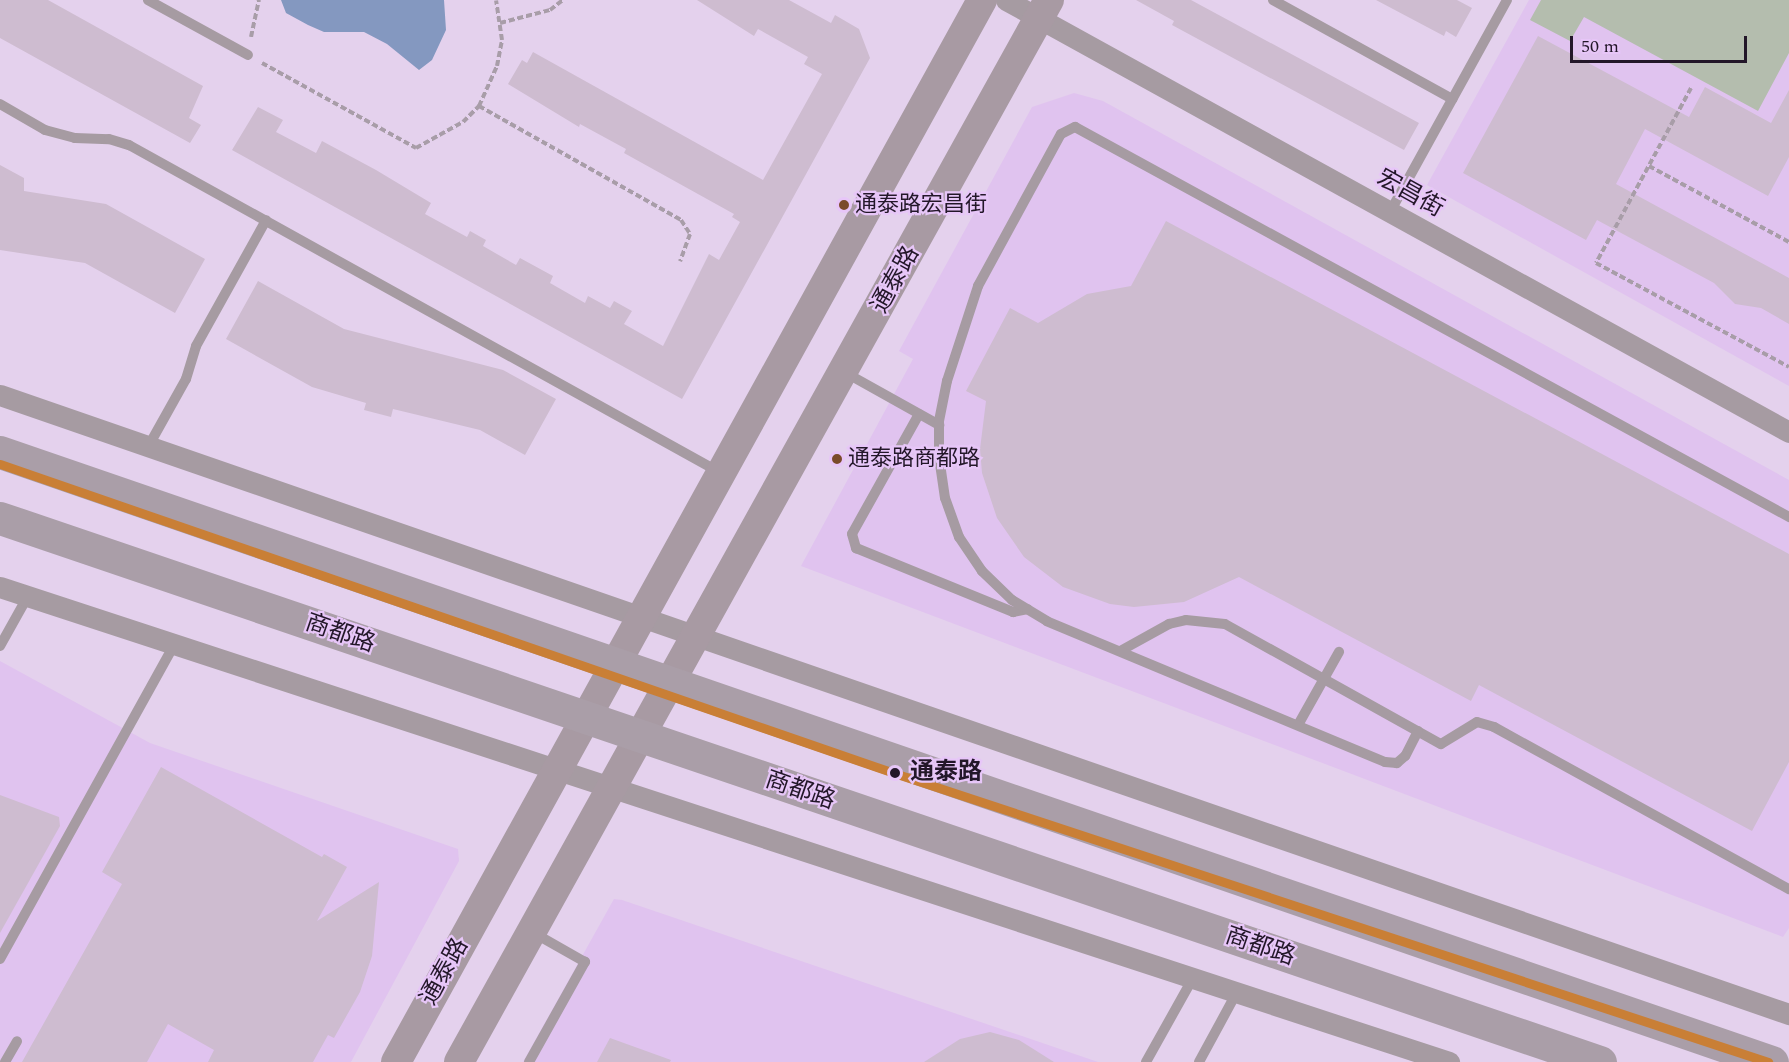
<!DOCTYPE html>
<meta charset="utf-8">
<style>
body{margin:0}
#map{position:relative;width:1789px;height:1062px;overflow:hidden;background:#e4d1ed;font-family:Spectral,"Noto Sans SC",serif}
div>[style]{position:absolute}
.built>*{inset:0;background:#e0c3ef}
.green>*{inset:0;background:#b4bdae}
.water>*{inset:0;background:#8498c0}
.building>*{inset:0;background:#cebcd0}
.path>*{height:4px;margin-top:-2px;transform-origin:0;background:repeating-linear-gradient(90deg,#a89da8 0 6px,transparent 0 9px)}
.lane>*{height:10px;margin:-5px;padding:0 5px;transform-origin:5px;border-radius:5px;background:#a69ba2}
.street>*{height:21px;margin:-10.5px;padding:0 10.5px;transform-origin:10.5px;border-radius:10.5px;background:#a69ba2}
.secondary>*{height:30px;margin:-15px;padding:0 15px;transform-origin:15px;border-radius:15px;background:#a89aa3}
.primary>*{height:33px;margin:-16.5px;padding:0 16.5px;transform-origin:16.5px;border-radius:16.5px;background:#aa9ea8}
.metro-1>*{height:9px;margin:-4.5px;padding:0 4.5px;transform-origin:4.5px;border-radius:4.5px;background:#c97f36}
.dots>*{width:16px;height:16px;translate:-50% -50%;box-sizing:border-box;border:3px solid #e7c6f8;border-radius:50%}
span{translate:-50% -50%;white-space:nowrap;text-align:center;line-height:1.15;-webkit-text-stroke:4.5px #e7c6f8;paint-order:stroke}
.bus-label{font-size:22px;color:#231729}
.left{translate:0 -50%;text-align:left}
.street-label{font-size:24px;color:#231729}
.stop-label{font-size:24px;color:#231729;font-weight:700}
.scale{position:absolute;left:1570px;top:36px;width:177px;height:27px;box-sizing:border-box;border:3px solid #231729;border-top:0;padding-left:8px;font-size:18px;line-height:21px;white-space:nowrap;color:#231729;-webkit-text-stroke:4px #e7c6f8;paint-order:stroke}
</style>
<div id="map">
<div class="built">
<i style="clip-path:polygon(1529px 0,1789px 0,1789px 386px,1427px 185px)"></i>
<i style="clip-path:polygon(1074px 93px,1103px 101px,1789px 480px,1789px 928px,1783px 937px,801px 566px,913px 359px,899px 351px,1032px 107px)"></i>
<i style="clip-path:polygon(0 661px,150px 743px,458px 849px,459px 861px,351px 1062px,0 1062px)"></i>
<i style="clip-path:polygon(614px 899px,622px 900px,1098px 1062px,523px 1062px)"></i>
</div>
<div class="green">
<i style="clip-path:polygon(1541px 0,1789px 0,1789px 53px,1758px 111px,1584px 17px,1570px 41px,1530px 20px)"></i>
</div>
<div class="water">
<i style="clip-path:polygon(281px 0,444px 0,446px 30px,432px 60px,419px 70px,387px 44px,364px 32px,324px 32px,308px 25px,286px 13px)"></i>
</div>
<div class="building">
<i style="clip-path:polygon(0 0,48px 0,203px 86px,189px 118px,201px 125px,190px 143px,0 38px)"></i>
<i style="clip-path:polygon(697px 0,789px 0,831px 23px,835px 15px,859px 29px,870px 58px,682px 399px,232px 150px,258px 107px,283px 120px,276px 132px,316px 153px,322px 141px,376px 170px,431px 203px,425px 214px,467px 237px,470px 231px,486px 240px,483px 246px,516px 265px,520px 258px,553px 276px,550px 283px,585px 303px,588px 296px,610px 308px,614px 301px,632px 311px,624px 324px,663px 346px,709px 254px,719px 260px,740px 222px,732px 217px,734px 214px,624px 153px,626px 149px,580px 124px,579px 127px,508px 84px,522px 60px,527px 63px,533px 52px,763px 180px,822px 74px,804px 64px,808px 57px,758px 29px,754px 36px)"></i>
<i style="clip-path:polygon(1136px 0,1191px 0,1419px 123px,1404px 150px,1172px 25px,1174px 21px)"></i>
<i style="clip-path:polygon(1376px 0,1457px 0,1472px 8px,1456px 37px,1446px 31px,1444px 36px)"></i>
<i style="clip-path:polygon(1538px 36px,1689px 117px,1705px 87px,1771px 123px,1789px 90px,1789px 157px,1768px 196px,1645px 129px,1616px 184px,1789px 278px,1789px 324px,1761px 308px,1735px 304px,1714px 283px,1597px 220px,1586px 240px,1463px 173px)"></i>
<i style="clip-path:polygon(0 165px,24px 178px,24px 191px,106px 204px,205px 259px,175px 313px,85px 263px,0 250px)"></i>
<i style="clip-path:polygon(1166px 221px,1789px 554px,1789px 762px,1752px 831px,1479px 685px,1471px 701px,1239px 577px,1184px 602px,1134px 607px,1110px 604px,1063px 587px,1024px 557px,997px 518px,982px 473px,980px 449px,986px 401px,966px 391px,1010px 308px,1038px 323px,1087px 294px,1131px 286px)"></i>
<i style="clip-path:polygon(258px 281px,344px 329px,503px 370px,556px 399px,525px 455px,480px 430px,393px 409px,391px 417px,364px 410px,366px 403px,312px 387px,226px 339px)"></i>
<i style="clip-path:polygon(161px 767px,322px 857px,324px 854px,347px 867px,317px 921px,379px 882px,372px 956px,360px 992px,334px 1038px,328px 1035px,313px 1062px,208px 1062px,214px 1050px,168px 1024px,147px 1062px,22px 1062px,122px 884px,102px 872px)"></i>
<i style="clip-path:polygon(0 795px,59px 817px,60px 826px,0 933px)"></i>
<i style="clip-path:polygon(990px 1032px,1019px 1040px,1054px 1062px,924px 1062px,960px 1039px)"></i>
<i style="clip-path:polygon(610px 1038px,671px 1060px,670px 1062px,597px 1062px)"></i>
</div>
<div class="path">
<i style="left:500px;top:23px;width:52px;rotate:-14.6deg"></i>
<i style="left:550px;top:10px;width:16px;rotate:-38deg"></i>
<i style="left:251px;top:37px;width:38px;rotate:-78deg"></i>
<i style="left:262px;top:63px;width:176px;rotate:28.9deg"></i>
<i style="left:416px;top:148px;width:54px;rotate:-29deg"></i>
<i style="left:463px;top:122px;width:23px;rotate:-45deg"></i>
<i style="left:479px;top:106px;width:44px;rotate:-65.8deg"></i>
<i style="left:497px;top:66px;width:26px;rotate:-79deg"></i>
<i style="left:502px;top:40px;width:40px;rotate:-98.5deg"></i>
<i style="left:1691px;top:88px;width:199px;rotate:118.5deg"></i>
<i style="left:1596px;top:263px;width:219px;rotate:28.3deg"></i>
<i style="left:479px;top:106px;width:232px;rotate:29.4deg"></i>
<i style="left:681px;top:220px;width:17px;rotate:57deg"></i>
<i style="left:690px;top:234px;width:29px;rotate:110deg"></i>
<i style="left:1649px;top:166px;width:159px;rotate:28.5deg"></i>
</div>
<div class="lane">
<i style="left:148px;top:0;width:114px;rotate:28.8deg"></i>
<i style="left:1273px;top:0;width:205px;rotate:28.9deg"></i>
<i style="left:0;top:104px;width:52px;rotate:30deg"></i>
<i style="left:45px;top:130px;width:31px;rotate:15deg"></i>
<i style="left:75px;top:138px;width:34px;rotate:2deg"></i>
<i style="left:109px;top:139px;width:21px;rotate:17deg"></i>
<i style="left:129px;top:145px;width:675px;rotate:29deg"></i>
<i style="left:1390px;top:212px;width:242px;rotate:-61.1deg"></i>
<i style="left:846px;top:373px;width:107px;rotate:29.2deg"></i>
<i style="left:919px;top:414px;width:137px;rotate:119.2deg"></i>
<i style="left:852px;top:534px;width:15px;rotate:74deg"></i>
<i style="left:856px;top:548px;width:170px;rotate:22.2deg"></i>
<i style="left:1013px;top:612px;width:15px;rotate:-11deg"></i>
<i style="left:148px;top:447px;width:78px;rotate:-60.8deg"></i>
<i style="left:186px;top:379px;width:34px;rotate:-73deg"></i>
<i style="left:196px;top:346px;width:144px;rotate:-60.9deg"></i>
<i style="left:0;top:646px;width:57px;rotate:-60.8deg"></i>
<i style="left:1122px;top:650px;width:54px;rotate:-29deg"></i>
<i style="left:1169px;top:624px;width:17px;rotate:-13deg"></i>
<i style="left:1186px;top:620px;width:39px;rotate:6deg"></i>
<i style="left:1225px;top:624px;width:247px;rotate:29.1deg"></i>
<i style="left:1441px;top:744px;width:42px;rotate:-31.4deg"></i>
<i style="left:1477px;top:722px;width:18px;rotate:16deg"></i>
<i style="left:1494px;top:727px;width:337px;rotate:28.8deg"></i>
<i style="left:1298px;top:725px;width:84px;rotate:-60.7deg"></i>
<i style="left:1418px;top:731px;width:28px;rotate:117deg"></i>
<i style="left:1405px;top:756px;width:11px;rotate:139deg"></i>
<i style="left:1397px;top:763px;width:12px;rotate:-175deg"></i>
<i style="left:1385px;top:762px;width:366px;rotate:-157.4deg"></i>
<i style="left:1047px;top:621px;width:41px;rotate:-149deg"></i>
<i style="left:1012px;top:600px;width:42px;rotate:-136deg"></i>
<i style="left:982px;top:571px;width:41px;rotate:-124.1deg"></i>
<i style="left:959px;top:537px;width:41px;rotate:-109.7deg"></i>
<i style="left:945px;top:498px;width:41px;rotate:-98.3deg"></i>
<i style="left:939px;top:457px;width:36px;rotate:-90deg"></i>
<i style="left:939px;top:421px;width:41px;rotate:-78.7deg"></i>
<i style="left:947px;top:381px;width:100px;rotate:-71.9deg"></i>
<i style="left:978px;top:286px;width:173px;rotate:-61.4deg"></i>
<i style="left:1061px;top:134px;width:16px;rotate:-27deg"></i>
<i style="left:1075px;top:127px;width:814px;rotate:28.64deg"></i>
<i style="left:0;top:959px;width:361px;rotate:-61deg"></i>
<i style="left:5px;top:1062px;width:24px;rotate:-60deg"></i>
<i style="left:529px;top:1062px;width:115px;rotate:-60.8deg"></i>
<i style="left:585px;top:962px;width:61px;rotate:-150.5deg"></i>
<i style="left:1146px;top:1062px;width:96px;rotate:-60.8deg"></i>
<i style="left:1199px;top:1062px;width:80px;rotate:-61.5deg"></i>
</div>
<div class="street">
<i style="left:1006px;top:0;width:894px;rotate:28.89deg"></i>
<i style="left:0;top:395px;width:1893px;rotate:19.09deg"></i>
<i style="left:0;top:587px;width:1525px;rotate:18.15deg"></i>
</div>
<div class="secondary">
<i style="left:396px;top:1062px;width:1213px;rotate:-61.11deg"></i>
<i style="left:459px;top:1062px;width:1215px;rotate:-60.95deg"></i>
</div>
<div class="primary">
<i style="left:0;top:452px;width:1874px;rotate:19deg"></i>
<i style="left:0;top:518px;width:1690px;rotate:18.78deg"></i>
</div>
<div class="metro-1">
<i style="left:0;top:464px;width:943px;rotate:19.07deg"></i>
<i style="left:891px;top:772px;width:924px;rotate:18.3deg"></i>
</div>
<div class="dots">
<i style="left:844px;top:205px;background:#7a4b2a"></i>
<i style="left:837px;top:459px;background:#7a4b2a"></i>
<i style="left:895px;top:773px;background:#231729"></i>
</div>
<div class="bus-label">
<span class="left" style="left:855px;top:205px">通泰路宏昌街</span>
<span class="left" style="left:848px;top:459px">通泰路商都路</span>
</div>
<div class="street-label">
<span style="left:1410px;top:194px;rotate:29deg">宏昌街</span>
<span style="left:896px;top:280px;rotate:-61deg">通泰路</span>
<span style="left:340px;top:634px;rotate:19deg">商都路</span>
<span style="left:800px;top:791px;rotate:19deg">商都路</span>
<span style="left:1260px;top:947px;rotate:19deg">商都路</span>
<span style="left:445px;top:972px;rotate:-61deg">通泰路</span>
</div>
<div class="stop-label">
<span class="left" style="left:910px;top:773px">通泰路</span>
</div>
<div class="scale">50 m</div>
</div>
